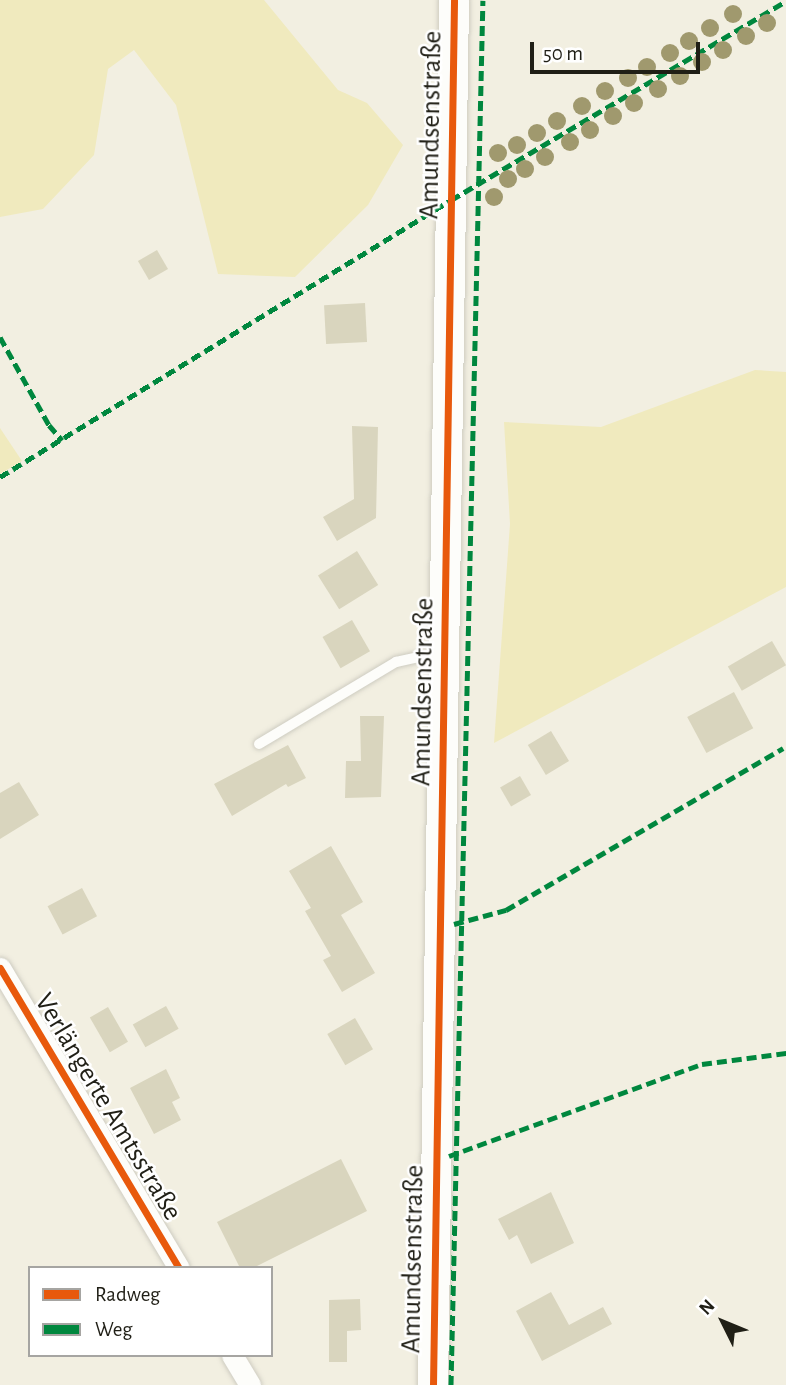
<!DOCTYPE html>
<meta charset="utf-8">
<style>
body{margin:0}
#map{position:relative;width:786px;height:1385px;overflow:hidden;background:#f2efe1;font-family:"Alegreya Sans",sans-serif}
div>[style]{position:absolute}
.green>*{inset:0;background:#f0eabe}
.building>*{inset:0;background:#d9d5be;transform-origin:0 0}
.roads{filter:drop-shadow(0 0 2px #ceccc1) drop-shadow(0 0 2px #ceccc1)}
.lane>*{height:10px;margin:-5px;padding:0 5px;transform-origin:5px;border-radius:5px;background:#fdfdfa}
.street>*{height:21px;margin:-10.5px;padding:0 10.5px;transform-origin:10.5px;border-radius:10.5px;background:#fdfdfa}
.secondary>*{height:30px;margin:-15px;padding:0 15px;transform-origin:15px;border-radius:15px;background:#fdfdfa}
.quiet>*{height:5px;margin-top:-2.5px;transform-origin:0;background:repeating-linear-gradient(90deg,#00873e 0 10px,transparent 0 15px)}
.cycleway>*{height:7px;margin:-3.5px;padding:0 3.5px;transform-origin:3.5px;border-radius:3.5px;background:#e8590c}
.trees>*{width:18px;height:18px;margin:-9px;border-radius:50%;background:#a0996e}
span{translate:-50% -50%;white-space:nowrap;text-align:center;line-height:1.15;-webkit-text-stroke:5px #fff;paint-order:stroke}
.street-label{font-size:28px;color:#201f16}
.legend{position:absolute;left:28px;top:1266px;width:245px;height:91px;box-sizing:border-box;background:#fff;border:2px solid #a6a5a2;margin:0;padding:9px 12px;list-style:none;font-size:21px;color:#201f16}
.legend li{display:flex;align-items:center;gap:14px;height:35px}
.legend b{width:35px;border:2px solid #a6a5a2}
.north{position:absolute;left:688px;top:1287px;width:70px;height:70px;-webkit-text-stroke:5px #fff;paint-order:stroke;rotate:313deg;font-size:19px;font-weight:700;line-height:28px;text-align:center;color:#201f16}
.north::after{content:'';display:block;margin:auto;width:24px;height:32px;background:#201f16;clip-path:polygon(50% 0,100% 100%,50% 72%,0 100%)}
.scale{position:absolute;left:530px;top:42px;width:170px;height:32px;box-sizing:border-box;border:4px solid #201f16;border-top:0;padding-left:9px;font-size:21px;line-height:24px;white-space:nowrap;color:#201f16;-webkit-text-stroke:5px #fff;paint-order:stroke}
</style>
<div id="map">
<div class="green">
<i style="clip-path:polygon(0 0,264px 0,338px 90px,367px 103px,403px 145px,368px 205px,295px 277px,218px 274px,176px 105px,134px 50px,108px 69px,94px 155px,43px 209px,0 217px)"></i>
<i style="clip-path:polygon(755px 370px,786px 372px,786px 587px,494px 743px,510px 524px,504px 422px,601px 427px)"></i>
<i style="clip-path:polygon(0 428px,22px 461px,0 474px)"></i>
</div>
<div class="building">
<i style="left:157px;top:250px;width:22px;height:22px;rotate:60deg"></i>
<i style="left:365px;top:303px;width:39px;height:41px;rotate:87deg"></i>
<i style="clip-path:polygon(352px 426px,378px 427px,376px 518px,337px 541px,323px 517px,354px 499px)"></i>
<i style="left:357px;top:551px;width:40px;height:46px;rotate:58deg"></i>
<i style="left:352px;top:620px;width:36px;height:34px;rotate:60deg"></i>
<i style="left:772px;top:641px;width:28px;height:51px;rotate:60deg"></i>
<i style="left:734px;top:692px;width:41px;height:53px;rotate:62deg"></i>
<i style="clip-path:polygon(360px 716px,384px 716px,381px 797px,345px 798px,346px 761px,361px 761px)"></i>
<i style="left:551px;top:731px;width:35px;height:27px;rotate:59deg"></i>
<i style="clip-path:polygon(288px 745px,306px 778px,288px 787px,286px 784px,232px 816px,214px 784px)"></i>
<i style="left:520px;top:776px;width:22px;height:23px;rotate:60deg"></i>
<i style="clip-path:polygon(19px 782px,39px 815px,0 839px,0 793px)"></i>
<i style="clip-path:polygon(331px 846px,363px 902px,341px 915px,375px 973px,342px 992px,323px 960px,331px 956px,305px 911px,311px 908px,289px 871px)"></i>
<i style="left:82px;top:888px;width:32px;height:39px;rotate:62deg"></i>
<i style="left:166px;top:1006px;width:26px;height:38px;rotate:61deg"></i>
<i style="left:108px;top:1007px;width:40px;height:21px;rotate:60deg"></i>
<i style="left:355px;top:1018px;width:36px;height:32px;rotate:60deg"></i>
<i style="clip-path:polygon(166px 1069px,180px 1098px,172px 1102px,181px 1120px,154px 1134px,130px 1088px)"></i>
<i style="clip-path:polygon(341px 1159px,367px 1211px,253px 1268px,240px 1268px,217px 1222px)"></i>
<i style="clip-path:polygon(551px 1192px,574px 1243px,531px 1264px,517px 1235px,509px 1240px,498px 1219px)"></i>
<i style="clip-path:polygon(551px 1292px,569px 1325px,603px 1307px,612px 1324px,542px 1361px,516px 1311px)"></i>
<i style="clip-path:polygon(360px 1299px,361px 1330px,347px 1331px,347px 1362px,329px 1362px,329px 1300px)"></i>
</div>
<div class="roads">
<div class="lane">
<i style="left:259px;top:744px;width:160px;rotate:-30.9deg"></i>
<i style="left:396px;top:662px;width:47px;rotate:-12.3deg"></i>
</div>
<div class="street">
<i style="left:0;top:968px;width:349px;rotate:59.2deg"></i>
<i style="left:232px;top:1355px;width:35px;rotate:59deg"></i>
</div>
<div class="secondary">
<i style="left:433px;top:1385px;width:1385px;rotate:-89.13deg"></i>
</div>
</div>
<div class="quiet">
<i style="left:0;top:337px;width:101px;rotate:60.9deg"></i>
<i style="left:49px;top:425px;width:20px;rotate:49deg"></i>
<i style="left:0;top:477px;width:529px;rotate:-31.56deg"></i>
<i style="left:451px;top:200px;width:390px;rotate:-30.7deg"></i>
<i style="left:454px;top:924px;width:54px;rotate:-15.1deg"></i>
<i style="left:506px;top:910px;width:321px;rotate:-30.3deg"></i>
<i style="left:449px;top:1156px;width:269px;rotate:-20deg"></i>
<i style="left:702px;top:1064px;width:85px;rotate:-7.5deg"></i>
<i style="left:451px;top:1385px;width:1385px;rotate:-88.68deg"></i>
</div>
<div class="cycleway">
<i style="left:0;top:968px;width:349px;rotate:59.2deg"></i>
<i style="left:433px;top:1385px;width:1385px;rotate:-89.13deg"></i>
</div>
<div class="trees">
<i style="left:733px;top:14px"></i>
<i style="left:767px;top:23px"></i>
<i style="left:710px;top:28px"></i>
<i style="left:746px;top:36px"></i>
<i style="left:689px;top:41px"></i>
<i style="left:723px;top:50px"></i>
<i style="left:670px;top:53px"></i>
<i style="left:702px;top:62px"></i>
<i style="left:647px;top:67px"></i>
<i style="left:680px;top:76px"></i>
<i style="left:628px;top:78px"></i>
<i style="left:658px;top:89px"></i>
<i style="left:605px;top:91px"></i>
<i style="left:634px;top:103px"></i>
<i style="left:582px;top:106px"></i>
<i style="left:613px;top:116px"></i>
<i style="left:557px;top:121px"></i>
<i style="left:590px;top:130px"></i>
<i style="left:537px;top:133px"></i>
<i style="left:570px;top:142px"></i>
<i style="left:517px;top:145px"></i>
<i style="left:498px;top:153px"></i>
<i style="left:545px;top:157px"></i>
<i style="left:525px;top:169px"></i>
<i style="left:508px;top:179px"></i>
<i style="left:494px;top:197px"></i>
</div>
<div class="street-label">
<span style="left:431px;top:125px;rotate:-89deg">Amundsenstraße</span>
<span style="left:423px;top:692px;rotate:-89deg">Amundsenstraße</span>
<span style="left:108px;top:1107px;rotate:59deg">Verlängerte Amtsstraße</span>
<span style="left:413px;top:1259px;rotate:-89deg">Amundsenstraße</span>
</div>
<ul class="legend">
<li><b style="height:9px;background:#e8590c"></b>Radweg</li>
<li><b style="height:9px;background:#00873e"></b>Weg</li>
</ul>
<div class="north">N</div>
<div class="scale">50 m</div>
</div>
